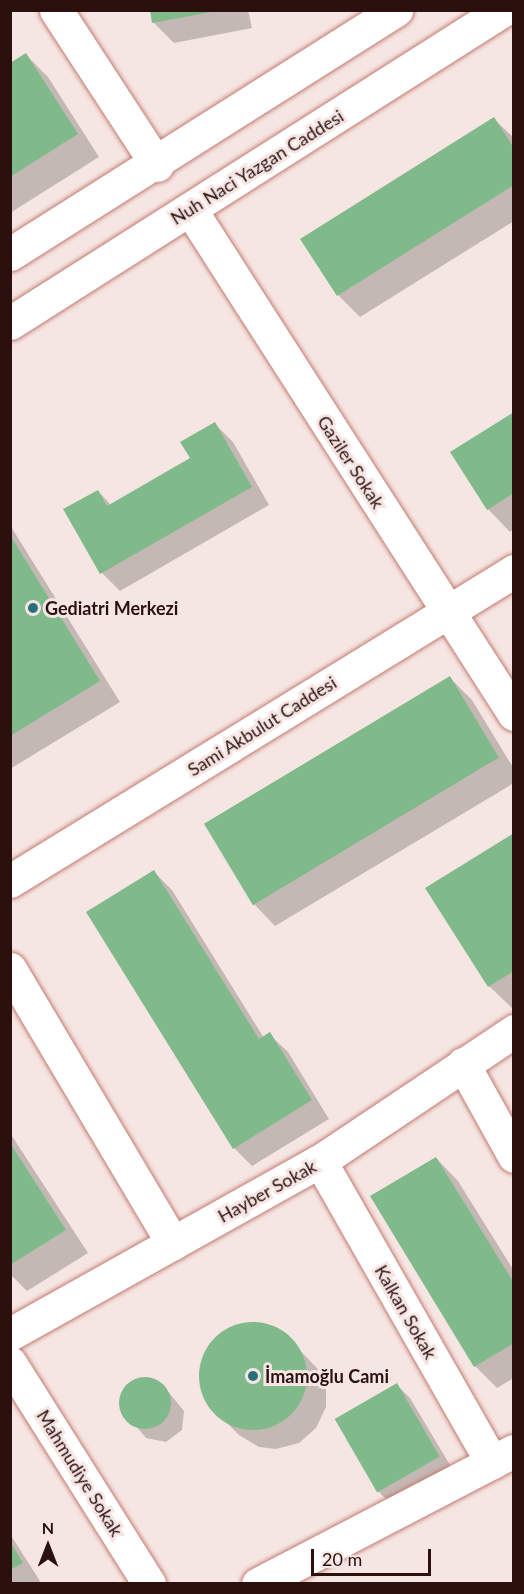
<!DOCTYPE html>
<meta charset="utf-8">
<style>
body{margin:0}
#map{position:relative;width:524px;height:1594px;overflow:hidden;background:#f6e6e3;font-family:Lato,sans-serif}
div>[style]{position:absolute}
.shadow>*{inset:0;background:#0003}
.building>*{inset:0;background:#81ba8a;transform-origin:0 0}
.round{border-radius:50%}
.roads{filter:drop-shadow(0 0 2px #c27b71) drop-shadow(0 0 2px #c27b71)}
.minor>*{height:33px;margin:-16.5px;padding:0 16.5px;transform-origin:16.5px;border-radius:16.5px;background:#fff}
.primary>*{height:33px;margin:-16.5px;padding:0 16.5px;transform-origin:16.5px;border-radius:16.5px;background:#fff}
.dots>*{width:16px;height:16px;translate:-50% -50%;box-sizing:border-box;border:3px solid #f6e6e3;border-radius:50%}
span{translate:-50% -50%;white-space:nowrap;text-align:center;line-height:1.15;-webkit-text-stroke:6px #f6e6e3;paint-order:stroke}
.street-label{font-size:18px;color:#2b100d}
.poi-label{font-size:18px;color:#2b100d;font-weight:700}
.left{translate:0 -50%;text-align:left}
.frame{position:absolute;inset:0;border:12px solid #2b100d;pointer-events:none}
.north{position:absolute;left:18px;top:1516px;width:60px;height:60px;-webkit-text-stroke:4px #f6e6e3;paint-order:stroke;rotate:0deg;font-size:16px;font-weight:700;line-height:24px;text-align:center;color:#2b100d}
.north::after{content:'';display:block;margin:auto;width:21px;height:27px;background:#2b100d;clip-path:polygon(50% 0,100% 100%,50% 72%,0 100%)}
.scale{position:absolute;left:311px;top:1549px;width:120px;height:27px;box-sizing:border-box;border:3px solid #2b100d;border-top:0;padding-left:8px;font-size:18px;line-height:21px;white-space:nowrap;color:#2b100d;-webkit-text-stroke:4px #f6e6e3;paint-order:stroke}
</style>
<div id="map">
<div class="shadow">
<i style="clip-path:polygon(151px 10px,248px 10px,252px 28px,174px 43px,154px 23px)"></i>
<i style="clip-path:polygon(26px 55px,48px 77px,99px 157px,10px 213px,10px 65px)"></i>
<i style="clip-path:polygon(494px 119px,514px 138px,514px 221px,360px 317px,338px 295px)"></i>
<i style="clip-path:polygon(514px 414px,514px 529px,510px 532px,488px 509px)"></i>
<i style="clip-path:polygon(215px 424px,233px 442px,269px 505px,120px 591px,102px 573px,98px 491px,111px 505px,192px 458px)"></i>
<i style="clip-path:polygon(10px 525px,120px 702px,10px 769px)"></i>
<i style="clip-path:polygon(450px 678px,472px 700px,514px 769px,514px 783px,275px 926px,253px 903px,205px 824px)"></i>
<i style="clip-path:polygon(514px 835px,514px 1007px,512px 1008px,489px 986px)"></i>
<i style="clip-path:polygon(154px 872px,172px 890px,264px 1038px,269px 1034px,288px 1052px,329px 1119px,252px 1166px,234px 1148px)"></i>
<i style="clip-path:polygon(10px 1133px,88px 1253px,27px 1291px,10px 1274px)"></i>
<i style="clip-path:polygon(436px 1158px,458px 1181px,514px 1271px,514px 1378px,497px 1388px,475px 1366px)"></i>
<i style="clip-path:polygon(245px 1324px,268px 1326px,284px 1334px,317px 1368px,326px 1390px,326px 1407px,316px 1428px,299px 1443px,276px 1449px,259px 1447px,239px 1435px,218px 1414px,201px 1384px,203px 1360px,211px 1345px,224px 1333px)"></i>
<i style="clip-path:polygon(146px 1378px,161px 1383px,184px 1411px,182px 1430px,166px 1442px,146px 1438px,121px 1408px,125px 1388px)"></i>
<i style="clip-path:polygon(396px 1384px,410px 1398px,453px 1470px,393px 1506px,379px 1492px)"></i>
<i style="clip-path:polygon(10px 1534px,40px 1581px,36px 1584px,10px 1584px)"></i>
</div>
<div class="building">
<i style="clip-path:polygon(150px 10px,211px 10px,211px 12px,152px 23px)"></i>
<i style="clip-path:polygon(26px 53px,78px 134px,10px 177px,10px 63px)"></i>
<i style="clip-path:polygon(494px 117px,514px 148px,514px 185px,337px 296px,300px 239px)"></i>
<i style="clip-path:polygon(514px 412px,514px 493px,487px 510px,450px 452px)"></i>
<i style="clip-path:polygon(215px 422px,252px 487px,100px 574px,63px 509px,98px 490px,107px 506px,190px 458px,180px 442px)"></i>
<i style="clip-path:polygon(10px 535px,100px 681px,10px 736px)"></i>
<i style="left:450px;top:676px;width:95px;height:287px;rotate:59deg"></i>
<i style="clip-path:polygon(514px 833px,514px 971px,488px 987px,425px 888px)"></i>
<i style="clip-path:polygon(154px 870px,259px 1039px,270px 1032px,312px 1100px,233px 1149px,86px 912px)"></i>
<i style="clip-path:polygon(10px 1143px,66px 1230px,10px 1265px)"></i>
<i style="clip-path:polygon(436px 1157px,514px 1283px,514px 1343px,474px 1367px,370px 1196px)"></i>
<i class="round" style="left:199px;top:1322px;width:108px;height:108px"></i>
<i class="round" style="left:119px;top:1377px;width:52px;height:52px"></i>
<i style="left:397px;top:1383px;width:85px;height:72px;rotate:60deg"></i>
<i style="clip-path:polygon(10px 1542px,23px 1563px,10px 1570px)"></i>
</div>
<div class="roads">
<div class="minor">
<i style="left:56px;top:10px;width:185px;rotate:56.9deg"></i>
<i style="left:190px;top:209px;width:600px;rotate:57.32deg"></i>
<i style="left:10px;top:881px;width:592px;rotate:-31.59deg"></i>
<i style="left:10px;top:969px;width:319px;rotate:59.3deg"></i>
<i style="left:463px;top:1064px;width:105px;rotate:61deg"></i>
<i style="left:320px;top:1161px;width:347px;rotate:60.3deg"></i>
<i style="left:10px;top:1334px;width:355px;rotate:-29.2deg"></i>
<i style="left:320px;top:1161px;width:234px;rotate:-33.8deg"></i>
<i style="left:10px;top:1363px;width:261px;rotate:57.8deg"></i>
<i style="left:258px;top:1584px;width:288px;rotate:-27.5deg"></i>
</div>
<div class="primary">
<i style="left:10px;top:254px;width:457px;rotate:-32.3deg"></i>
<i style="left:10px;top:323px;width:584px;rotate:-32.41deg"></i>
</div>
</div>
<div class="dots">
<i style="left:33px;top:608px;background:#27707a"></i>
<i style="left:253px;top:1376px;background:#27707a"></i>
</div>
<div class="street-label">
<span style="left:257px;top:167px;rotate:-32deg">Nuh Naci Yazgan Caddesi</span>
<span style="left:351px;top:462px;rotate:57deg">Gaziler Sokak</span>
<span style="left:262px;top:726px;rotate:-32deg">Sami Akbulut Caddesi</span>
<span style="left:267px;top:1191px;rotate:-29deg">Hayber Sokak</span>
<span style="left:406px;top:1312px;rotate:60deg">Kalkan Sokak</span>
<span style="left:80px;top:1473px;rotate:58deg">Mahmudiye Sokak</span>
</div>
<div class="poi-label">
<span class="left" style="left:45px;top:608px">Gediatri Merkezi</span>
<span class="left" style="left:265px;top:1376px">İmamoğlu Cami</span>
</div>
<div class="frame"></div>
<div class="north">N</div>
<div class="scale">20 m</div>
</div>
